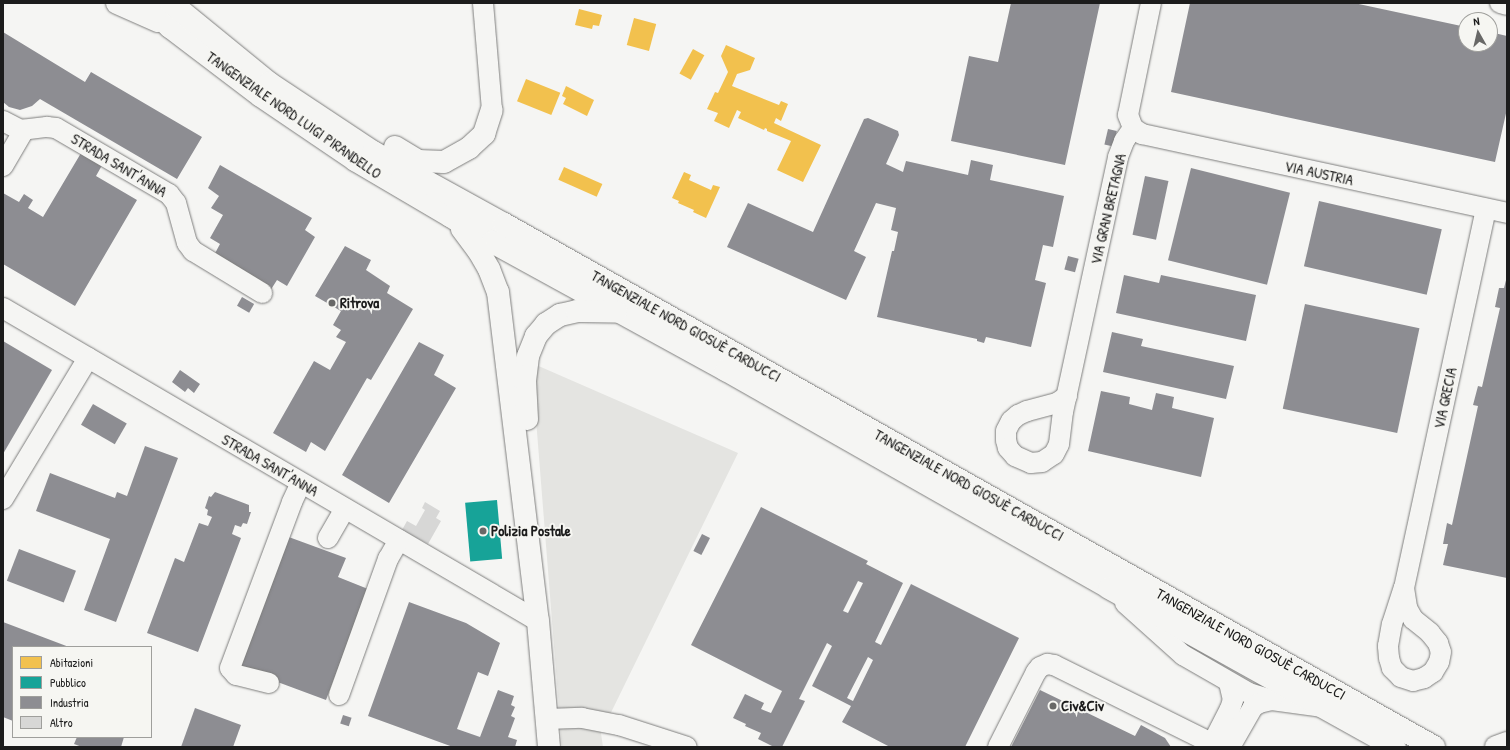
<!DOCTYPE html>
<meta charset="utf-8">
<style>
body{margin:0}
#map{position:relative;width:1510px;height:750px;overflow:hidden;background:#f5f5f3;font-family:"Patrick Hand",sans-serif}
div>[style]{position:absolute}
.green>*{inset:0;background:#e4e4e1}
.homes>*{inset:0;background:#f2c14e;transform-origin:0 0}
.public>*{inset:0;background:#17a398;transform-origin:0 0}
.industry>*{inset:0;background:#8d8d92;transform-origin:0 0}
.building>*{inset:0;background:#d7d7d6}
.roads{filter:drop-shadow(0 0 1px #7e7e7d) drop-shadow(0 0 1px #7e7e7d)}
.minor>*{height:20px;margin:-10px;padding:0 10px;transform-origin:10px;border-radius:10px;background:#f5f5f3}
.major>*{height:22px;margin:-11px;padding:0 11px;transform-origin:11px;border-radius:11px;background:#f5f5f3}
.highway>*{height:22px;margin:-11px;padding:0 11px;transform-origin:11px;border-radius:11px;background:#f5f5f3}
.dots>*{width:11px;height:11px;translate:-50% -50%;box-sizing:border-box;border:2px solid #f6f6f2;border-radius:50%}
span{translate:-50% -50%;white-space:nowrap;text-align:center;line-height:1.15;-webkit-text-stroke:4px #f6f6f2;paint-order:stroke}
.street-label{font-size:15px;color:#1c1c1c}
.poi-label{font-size:15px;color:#1c1c1c;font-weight:700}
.left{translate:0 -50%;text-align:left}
.frame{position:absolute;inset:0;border:4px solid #1c1c1c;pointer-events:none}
.legend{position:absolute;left:12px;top:646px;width:140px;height:92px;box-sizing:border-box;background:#f6f6f2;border:1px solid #9f9f9c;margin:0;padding:5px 7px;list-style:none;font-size:12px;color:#1c1c1c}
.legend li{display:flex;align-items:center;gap:8px;height:20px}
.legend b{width:20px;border:1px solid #9f9f9c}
.north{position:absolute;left:1458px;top:12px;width:40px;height:40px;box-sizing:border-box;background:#f6f6f2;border:1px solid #9f9f9c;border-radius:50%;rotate:352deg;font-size:11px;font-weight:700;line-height:16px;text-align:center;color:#1c1c1c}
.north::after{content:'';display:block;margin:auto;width:14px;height:18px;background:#686867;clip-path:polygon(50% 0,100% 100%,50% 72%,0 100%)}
</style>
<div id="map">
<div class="green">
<i style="clip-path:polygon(534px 364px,738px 453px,601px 733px,603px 747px,562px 747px,534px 394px)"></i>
</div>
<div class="homes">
<i style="clip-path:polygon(579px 9px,602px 15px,599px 26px,593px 25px,592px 29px,575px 25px)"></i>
<i style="left:634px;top:18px;width:23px;height:28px;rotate:15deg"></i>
<i style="clip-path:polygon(726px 45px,755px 58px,750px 70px,737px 74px,732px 86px,779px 105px,781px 101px,788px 104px,781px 121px,776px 118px,774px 123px,821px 145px,803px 182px,777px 170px,791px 141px,767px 131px,767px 129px,765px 128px,764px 130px,738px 118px,741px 112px,737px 110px,729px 128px,714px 121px,718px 113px,707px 109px,715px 92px,718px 93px,728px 72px,721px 56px)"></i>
<i style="left:693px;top:49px;width:13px;height:28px;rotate:29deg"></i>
<i style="left:526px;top:79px;width:37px;height:24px;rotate:22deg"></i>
<i style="clip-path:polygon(566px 86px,594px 100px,587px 116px,563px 104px,566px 98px,562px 96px)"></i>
<i style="left:564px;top:167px;width:42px;height:14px;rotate:24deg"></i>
<i style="clip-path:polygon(684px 172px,691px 175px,689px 180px,711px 190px,713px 185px,720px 187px,706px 218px,693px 212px,694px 210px,678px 203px,679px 201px,672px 198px)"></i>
</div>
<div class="public">
<i style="left:497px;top:500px;width:59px;height:32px;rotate:85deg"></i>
</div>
<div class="industry">
<i style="clip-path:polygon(1011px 3px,1100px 3px,1065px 165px,951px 141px,969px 56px,998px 62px)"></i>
<i style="clip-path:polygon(1190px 3px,1354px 3px,1466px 27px,1466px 44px,1490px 44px,1490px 32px,1507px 36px,1507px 109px,1495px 162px,1171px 92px)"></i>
<i style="clip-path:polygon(3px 32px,85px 82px,91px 72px,202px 137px,177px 179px,40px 99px,32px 106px,20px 110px,9px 107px,3px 102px)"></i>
<i style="clip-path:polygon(868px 118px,898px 131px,899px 135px,886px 164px,903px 172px,906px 161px,968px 175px,971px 160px,993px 165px,990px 180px,1064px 196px,1053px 247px,1043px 245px,1035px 280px,1046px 283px,1031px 347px,986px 337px,984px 343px,977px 341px,977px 339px,877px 317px,892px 251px,894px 251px,898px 232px,891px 230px,896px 208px,876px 203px,854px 251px,866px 257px,846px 300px,727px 247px,748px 203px,813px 232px,864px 119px)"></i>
<i style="left:1108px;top:129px;width:9px;height:16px;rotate:13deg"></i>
<i style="clip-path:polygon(84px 148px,105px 160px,96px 176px,137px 200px,75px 306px,3px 264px,3px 193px,19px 202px,24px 194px,33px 200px,28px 208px,43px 217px)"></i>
<i style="clip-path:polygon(220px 165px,312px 218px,305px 230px,315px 237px,287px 286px,277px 280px,270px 291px,213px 257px,220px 244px,210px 238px,223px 215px,211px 208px,219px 196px,208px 188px)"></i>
<i style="left:1191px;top:168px;width:102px;height:95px;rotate:14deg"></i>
<i style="left:1145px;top:176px;width:24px;height:60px;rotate:12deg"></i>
<i style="left:1319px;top:201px;width:126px;height:67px;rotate:13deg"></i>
<i style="clip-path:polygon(345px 246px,371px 260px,366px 270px,390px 286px,387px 293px,413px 309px,371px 380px,367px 378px,325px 451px,311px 442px,306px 452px,273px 433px,314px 361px,330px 370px,346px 342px,336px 337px,341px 330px,333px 325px,341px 311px,315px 296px)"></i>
<i style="left:1068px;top:256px;width:11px;height:14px;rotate:15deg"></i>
<i style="clip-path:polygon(1124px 275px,1159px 283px,1161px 275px,1256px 295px,1246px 341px,1116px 313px)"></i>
<i style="clip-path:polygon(1507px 276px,1507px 578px,1443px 565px,1448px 544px,1443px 544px,1447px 523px,1452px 525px,1478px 406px,1473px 405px,1478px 386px,1482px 387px,1500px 308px,1495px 307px,1499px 288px,1504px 288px)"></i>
<i style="left:242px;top:297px;width:14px;height:10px;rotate:30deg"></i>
<i style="left:1305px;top:304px;width:117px;height:107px;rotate:12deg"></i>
<i style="clip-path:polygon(1112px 332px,1143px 339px,1141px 346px,1234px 366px,1226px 399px,1103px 372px)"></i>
<i style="clip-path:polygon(3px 341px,52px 370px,3px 454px)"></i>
<i style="clip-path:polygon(419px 342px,444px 355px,434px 375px,456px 388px,389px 503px,342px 475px)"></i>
<i style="clip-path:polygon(180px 370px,200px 384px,194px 393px,188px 388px,185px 392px,172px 382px)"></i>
<i style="clip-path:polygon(1101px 391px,1130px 397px,1129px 404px,1152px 410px,1156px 393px,1174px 397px,1172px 408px,1214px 418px,1201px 477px,1088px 451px)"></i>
<i style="left:93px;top:404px;width:39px;height:24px;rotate:30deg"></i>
<i style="clip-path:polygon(145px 446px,178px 458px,116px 622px,84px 610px,110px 539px,36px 511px,50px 473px,115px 498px,117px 492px,127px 496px)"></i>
<i style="clip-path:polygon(215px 492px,249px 505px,249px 512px,251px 512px,247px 524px,243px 523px,241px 527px,235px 525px,232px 534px,241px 538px,198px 652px,147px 633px,175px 558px,184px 562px,199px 523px,208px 526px,212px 517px,207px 515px,208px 510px,205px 508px,209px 496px,211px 497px)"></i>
<i style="clip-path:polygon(evenodd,761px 507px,868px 561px,866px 564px,903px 583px,875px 642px,881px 645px,911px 584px,1019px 638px,965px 747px,890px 747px,842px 722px,851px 706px,812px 686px,832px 646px,827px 643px,799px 699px,805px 701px,782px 747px,774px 747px,758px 739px,761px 733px,745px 726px,746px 724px,733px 718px,745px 694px,764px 703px,761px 709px,771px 713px,782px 691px,691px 645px,761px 507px,858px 581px,863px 583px,848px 613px,843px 611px,858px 581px,761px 507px,868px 657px,873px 660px,853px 701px,847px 698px,868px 657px)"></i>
<i style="left:702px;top:534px;width:9px;height:19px;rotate:27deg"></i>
<i style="clip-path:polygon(286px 536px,346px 558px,338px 577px,368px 589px,326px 700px,237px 667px)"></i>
<i style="left:19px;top:549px;width:61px;height:34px;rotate:21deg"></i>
<i style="clip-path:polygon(409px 602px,466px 623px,500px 643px,488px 676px,478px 672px,457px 729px,480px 737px,498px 690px,514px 696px,511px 705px,515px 707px,511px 716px,515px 718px,508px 737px,517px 740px,515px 747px,453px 747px,368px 716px)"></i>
<i style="clip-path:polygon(3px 622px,69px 647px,13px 647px,13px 721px,3px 717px)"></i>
<i style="clip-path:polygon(1040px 690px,1135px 736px,1141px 725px,1165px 738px,1171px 747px,1011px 747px)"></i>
<i style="clip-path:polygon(195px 708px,241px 725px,233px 747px,181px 747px)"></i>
<i style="left:343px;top:715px;width:9px;height:9px;rotate:18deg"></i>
<i style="clip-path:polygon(77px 737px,124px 737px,121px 747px,82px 747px,74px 744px)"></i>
</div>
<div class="building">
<i style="clip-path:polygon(425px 502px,440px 511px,436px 518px,441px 521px,428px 544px,402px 530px,407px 521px,416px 526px,425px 510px,422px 508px)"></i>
</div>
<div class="roads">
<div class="minor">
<i style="left:483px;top:3px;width:107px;rotate:85.2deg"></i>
<i style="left:1500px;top:3px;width:7px;rotate:16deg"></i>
<i style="left:3px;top:121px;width:20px;rotate:27deg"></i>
<i style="left:21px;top:130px;width:26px;rotate:-7deg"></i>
<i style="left:47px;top:127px;width:9px;rotate:6deg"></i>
<i style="left:56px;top:128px;width:131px;rotate:30.3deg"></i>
<i style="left:169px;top:194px;width:11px;rotate:52deg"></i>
<i style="left:176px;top:203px;width:41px;rotate:74.6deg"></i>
<i style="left:187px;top:243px;width:10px;rotate:53deg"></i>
<i style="left:193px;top:251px;width:81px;rotate:31.3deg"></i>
<i style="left:1133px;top:128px;width:11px;rotate:34deg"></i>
<i style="left:1142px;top:134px;width:373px;rotate:12.2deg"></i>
<i style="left:1133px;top:128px;width:14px;rotate:-111deg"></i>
<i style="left:1128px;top:115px;width:114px;rotate:-78.4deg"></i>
<i style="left:3px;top:166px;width:42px;rotate:-59.7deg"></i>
<i style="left:3px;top:308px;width:620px;rotate:30.33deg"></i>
<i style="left:1067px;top:396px;width:12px;rotate:145deg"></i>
<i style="left:1057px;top:403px;width:31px;rotate:165deg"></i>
<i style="left:1027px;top:411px;width:10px;rotate:156deg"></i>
<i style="left:1018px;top:415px;width:9px;rotate:139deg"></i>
<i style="left:1011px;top:421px;width:11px;rotate:117deg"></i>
<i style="left:1006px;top:431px;width:9px;rotate:90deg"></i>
<i style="left:1006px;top:440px;width:8px;rotate:76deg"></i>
<i style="left:1008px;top:448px;width:11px;rotate:49deg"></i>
<i style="left:1015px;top:456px;width:17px;rotate:24deg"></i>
<i style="left:1031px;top:463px;width:11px;rotate:-5deg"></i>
<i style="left:1042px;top:462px;width:14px;rotate:-34deg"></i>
<i style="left:1054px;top:454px;width:11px;rotate:-63deg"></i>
<i style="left:1059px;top:444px;width:32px;rotate:-83deg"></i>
<i style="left:1063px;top:412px;width:261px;rotate:-77.8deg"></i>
<i style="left:1118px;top:157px;width:17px;rotate:-69deg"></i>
<i style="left:1124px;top:141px;width:16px;rotate:-55deg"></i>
<i style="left:3px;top:499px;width:165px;rotate:-58.9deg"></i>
<i style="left:328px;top:538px;width:34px;rotate:-60deg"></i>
<i style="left:1404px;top:588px;width:20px;rotate:81deg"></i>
<i style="left:1407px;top:608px;width:13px;rotate:61deg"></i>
<i style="left:1413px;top:619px;width:22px;rotate:39deg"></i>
<i style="left:1430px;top:633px;width:13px;rotate:51deg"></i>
<i style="left:1438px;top:643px;width:9px;rotate:72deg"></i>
<i style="left:1441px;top:652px;width:10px;rotate:101deg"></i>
<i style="left:1439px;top:662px;width:12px;rotate:121deg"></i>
<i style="left:1433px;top:672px;width:11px;rotate:146deg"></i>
<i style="left:1424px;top:678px;width:11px;rotate:165deg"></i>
<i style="left:1413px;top:681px;width:13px;rotate:-162deg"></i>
<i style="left:1401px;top:677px;width:13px;rotate:-135deg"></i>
<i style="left:1392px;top:668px;width:10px;rotate:-107deg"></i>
<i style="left:1389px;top:658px;width:12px;rotate:-95deg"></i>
<i style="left:1388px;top:646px;width:22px;rotate:-80deg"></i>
<i style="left:1392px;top:624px;width:38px;rotate:-72deg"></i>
<i style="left:1404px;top:588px;width:388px;rotate:-77.8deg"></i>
<i style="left:1125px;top:603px;width:78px;rotate:41.9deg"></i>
<i style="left:1183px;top:655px;width:76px;rotate:29.9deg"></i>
<i style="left:1249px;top:693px;width:24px;rotate:17deg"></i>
<i style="left:1272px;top:700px;width:50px;rotate:8deg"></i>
<i style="left:269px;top:683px;width:34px;rotate:-166deg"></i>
<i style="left:236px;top:675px;width:9px;rotate:-131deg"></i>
<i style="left:230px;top:668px;width:177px;rotate:-69.5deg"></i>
<i style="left:292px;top:502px;width:21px;rotate:-65deg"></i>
<i style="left:339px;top:695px;width:145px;rotate:-70.2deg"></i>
<i style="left:388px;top:559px;width:22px;rotate:-60deg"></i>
<i style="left:547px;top:719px;width:35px;rotate:-2deg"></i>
<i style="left:582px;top:718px;width:38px;rotate:11deg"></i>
<i style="left:619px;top:725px;width:71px;rotate:17.9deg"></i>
<i style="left:1212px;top:744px;width:39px;rotate:-63deg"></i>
<i style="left:1230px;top:709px;width:9px;rotate:-72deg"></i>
<i style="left:1233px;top:700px;width:18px;rotate:-103deg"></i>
<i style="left:998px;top:747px;width:84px;rotate:-63.1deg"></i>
<i style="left:1036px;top:672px;width:6px;rotate:-51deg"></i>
<i style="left:1040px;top:667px;width:8px;rotate:-23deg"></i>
<i style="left:1047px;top:664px;width:7px;rotate:8deg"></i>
<i style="left:1054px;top:665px;width:184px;rotate:26.4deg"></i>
<i style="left:1230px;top:747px;width:46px;rotate:-60.1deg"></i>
<i style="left:1253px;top:707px;width:7px;rotate:-34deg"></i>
<i style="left:1259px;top:703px;width:13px;rotate:-13deg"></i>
</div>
<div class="major">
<i style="left:538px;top:621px;width:126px;rotate:85deg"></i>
</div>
<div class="highway">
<i style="left:117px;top:3px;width:45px;rotate:23.7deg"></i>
<i style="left:145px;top:3px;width:35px;rotate:44deg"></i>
<i style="left:170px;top:27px;width:114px;rotate:37.2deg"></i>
<i style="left:261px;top:96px;width:114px;rotate:34.2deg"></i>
<i style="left:355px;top:160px;width:110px;rotate:30.5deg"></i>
<i style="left:450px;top:216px;width:49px;rotate:31.8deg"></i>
<i style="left:492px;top:242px;width:267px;rotate:28.7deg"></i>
<i style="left:726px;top:370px;width:441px;rotate:29.6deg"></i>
<i style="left:1109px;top:588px;width:327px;rotate:29.1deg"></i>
<i style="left:171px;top:3px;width:127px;rotate:39.2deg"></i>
<i style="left:269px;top:83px;width:125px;rotate:33.6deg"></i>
<i style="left:373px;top:152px;width:149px;rotate:28.8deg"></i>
<i style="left:504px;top:224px;width:1067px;rotate:29.35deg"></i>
<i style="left:395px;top:147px;width:27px;rotate:31deg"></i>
<i style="left:418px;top:161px;width:26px;rotate:2deg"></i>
<i style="left:444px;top:162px;width:29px;rotate:-29deg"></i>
<i style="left:469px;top:148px;width:21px;rotate:-43deg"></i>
<i style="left:484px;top:134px;width:25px;rotate:-72deg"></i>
<i style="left:462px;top:229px;width:26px;rotate:53deg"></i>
<i style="left:478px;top:250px;width:22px;rotate:60deg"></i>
<i style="left:489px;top:269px;width:25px;rotate:69deg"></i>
<i style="left:498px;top:292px;width:331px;rotate:83.1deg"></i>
<i style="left:527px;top:419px;width:38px;rotate:-93deg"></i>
<i style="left:525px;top:381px;width:25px;rotate:-83deg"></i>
<i style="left:528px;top:356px;width:22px;rotate:-68deg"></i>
<i style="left:536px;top:336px;width:16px;rotate:-50deg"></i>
<i style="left:546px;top:324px;width:17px;rotate:-33deg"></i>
<i style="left:560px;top:315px;width:17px;rotate:-13deg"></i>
<i style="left:577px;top:311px;width:39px;rotate:1deg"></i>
<i style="left:1496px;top:747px;width:12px;rotate:-20deg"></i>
</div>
</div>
<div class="dots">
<i style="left:332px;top:303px;background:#686867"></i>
<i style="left:483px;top:531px;background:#686867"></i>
<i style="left:1053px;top:706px;background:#686867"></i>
</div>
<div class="street-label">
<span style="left:294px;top:115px;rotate:35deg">TANGENZIALE NORD LUIGI PIRANDELLO</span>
<span style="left:119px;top:165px;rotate:31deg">STRADA SANT'ANNA</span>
<span style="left:1319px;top:173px;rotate:12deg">VIA AUSTRIA</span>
<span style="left:1108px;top:209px;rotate:-77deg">VIA GRAN BRETAGNA</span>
<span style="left:686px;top:326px;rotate:29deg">TANGENZIALE NORD GIOSUÈ CARDUCCI</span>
<span style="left:1445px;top:398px;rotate:-78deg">VIA GRECIA</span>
<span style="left:270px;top:465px;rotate:30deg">STRADA SANT'ANNA</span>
<span style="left:969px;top:485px;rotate:29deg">TANGENZIALE NORD GIOSUÈ CARDUCCI</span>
<span style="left:1251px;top:644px;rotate:29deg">TANGENZIALE NORD GIOSUÈ CARDUCCI</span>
</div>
<div class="poi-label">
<span class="left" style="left:340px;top:303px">Ritrova</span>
<span class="left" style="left:491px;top:531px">Polizia Postale</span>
<span class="left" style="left:1061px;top:706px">Civ&amp;Civ</span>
</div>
<div class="frame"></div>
<ul class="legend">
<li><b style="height:11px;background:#f2c14e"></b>Abitazioni</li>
<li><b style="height:11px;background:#17a398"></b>Pubblico</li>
<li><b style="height:11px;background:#8d8d92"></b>Industria</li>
<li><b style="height:11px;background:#d7d7d6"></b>Altro</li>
</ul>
<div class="north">N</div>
</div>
